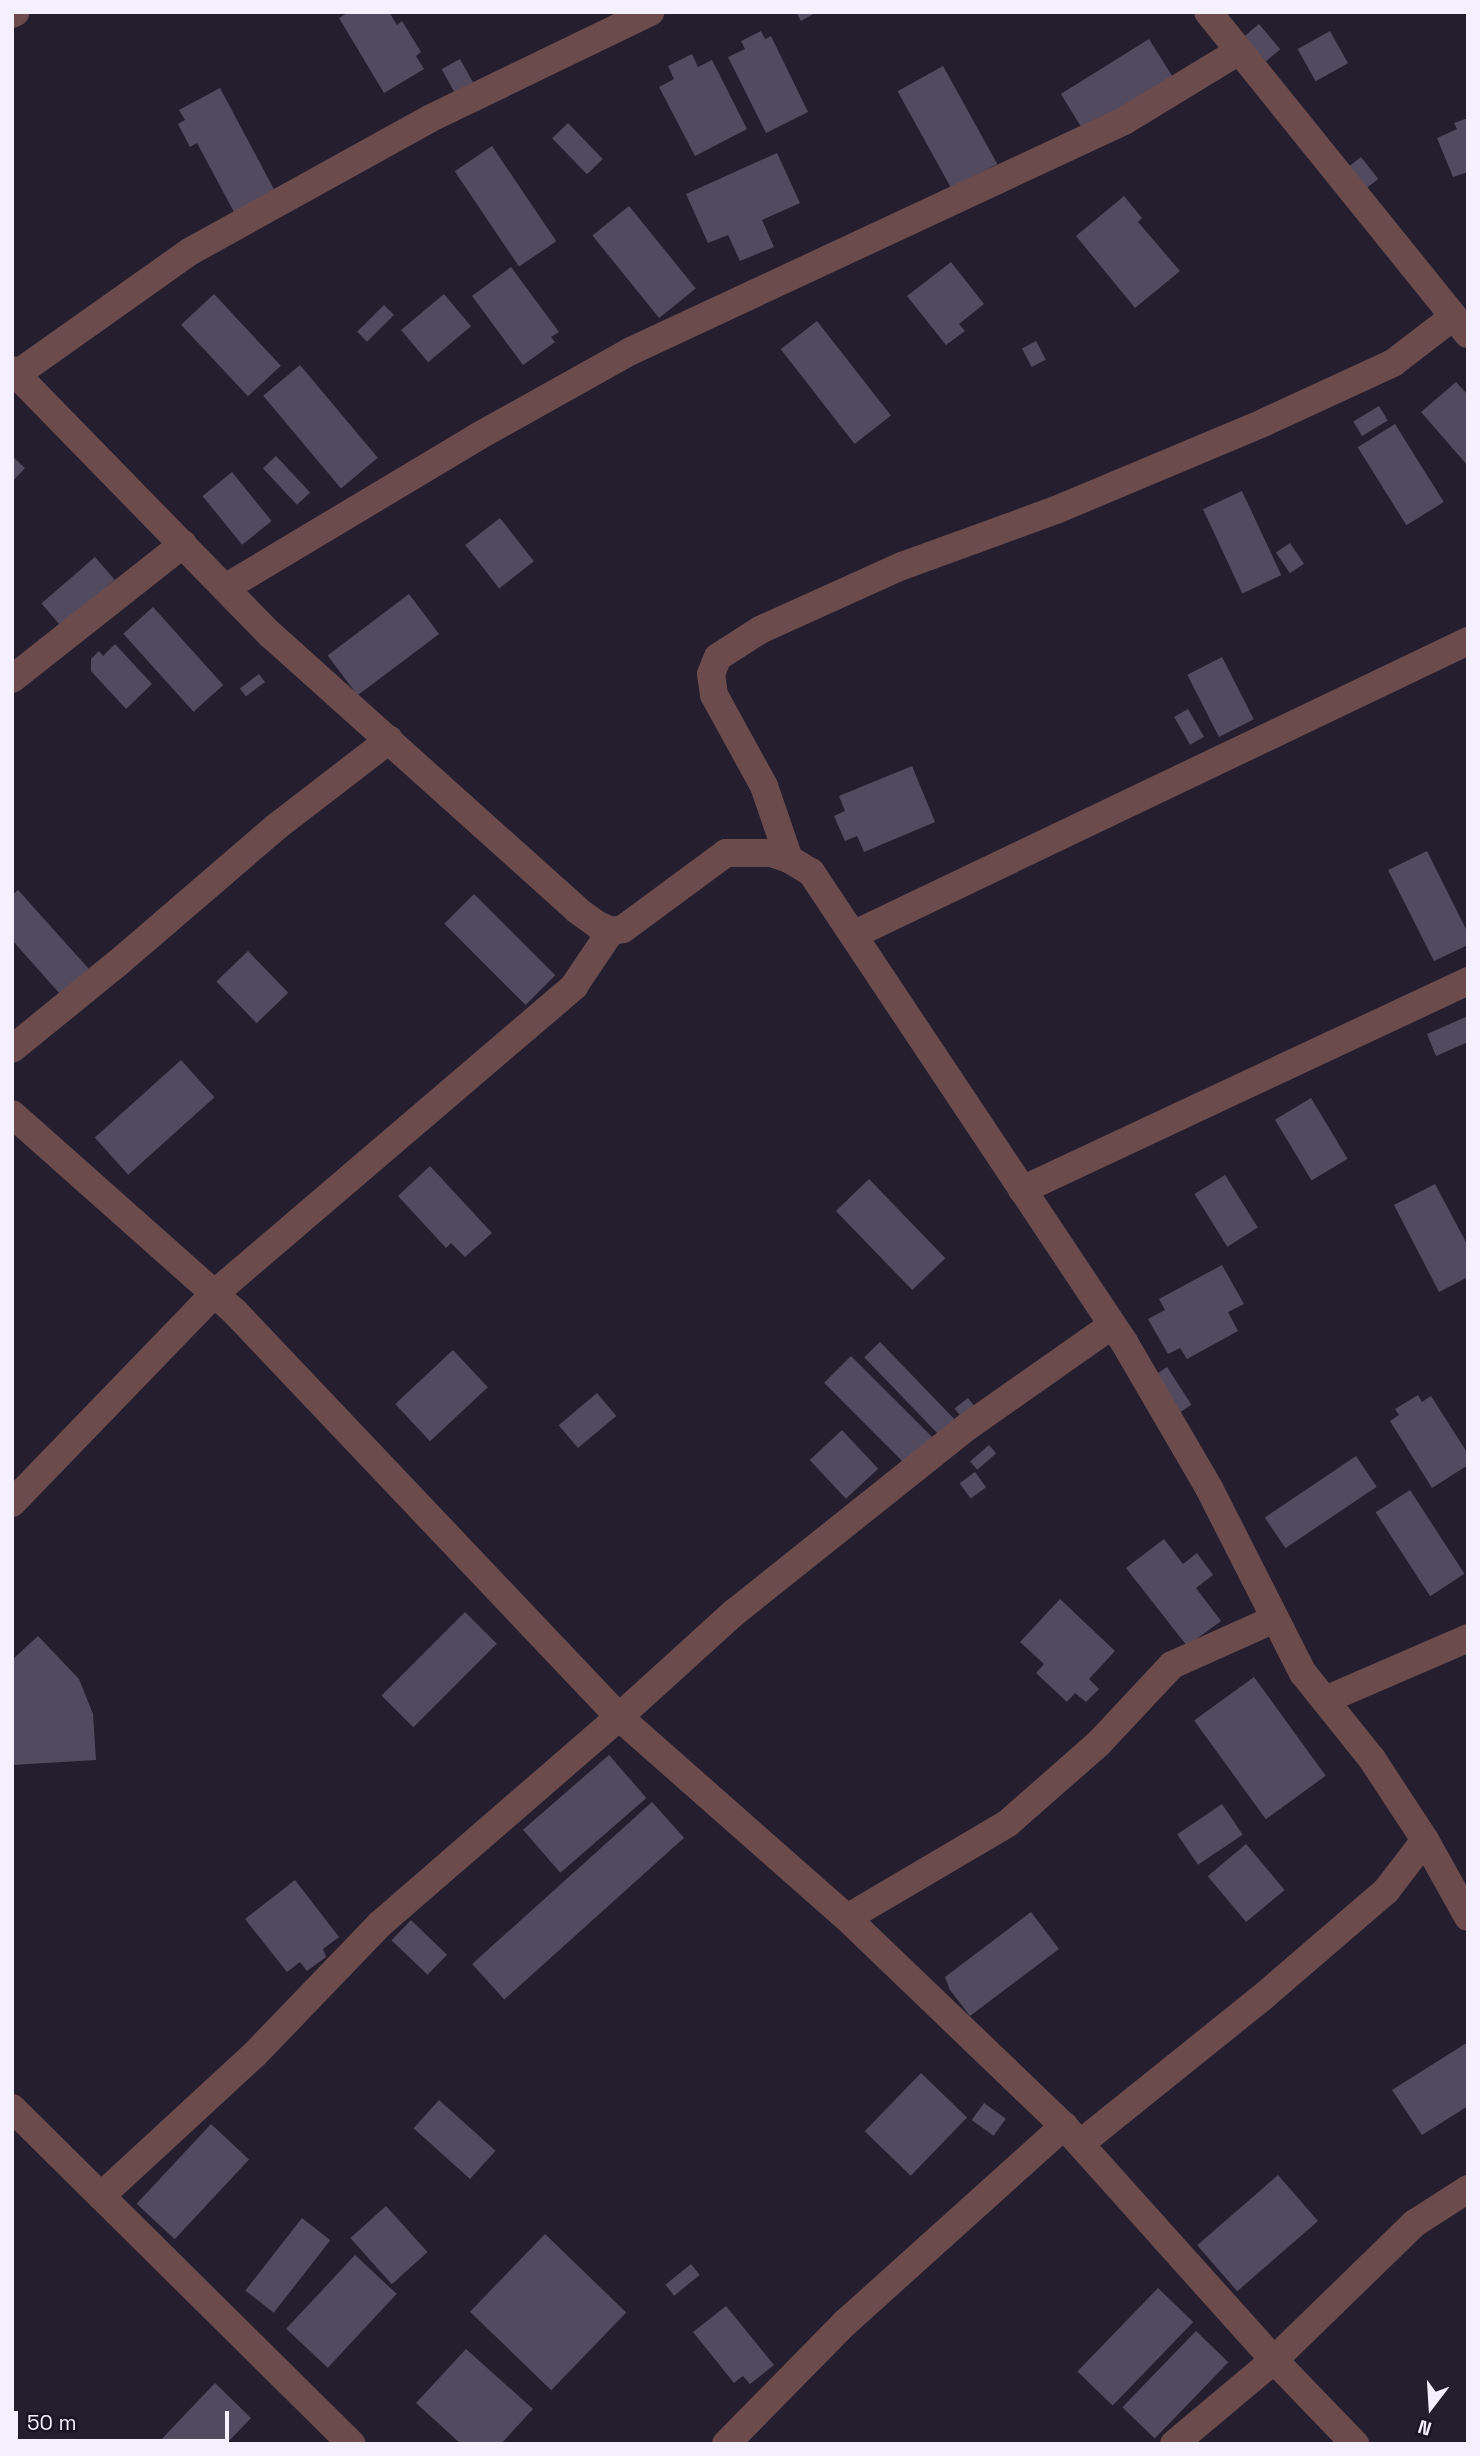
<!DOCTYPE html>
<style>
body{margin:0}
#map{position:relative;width:1480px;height:2456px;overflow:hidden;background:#241e2f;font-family:"Space Grotesk",sans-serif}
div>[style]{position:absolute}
.building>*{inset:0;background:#524b5f;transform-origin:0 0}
.street>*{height:28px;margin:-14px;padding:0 14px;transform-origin:14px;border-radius:14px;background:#6b4b4c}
span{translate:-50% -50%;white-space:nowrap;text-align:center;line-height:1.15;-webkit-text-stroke:6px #1a1425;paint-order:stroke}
.frame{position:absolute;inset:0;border:14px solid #f4f0fd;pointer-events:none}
.north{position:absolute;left:1396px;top:2372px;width:70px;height:70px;-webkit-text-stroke:5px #1a1425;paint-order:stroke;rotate:197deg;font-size:19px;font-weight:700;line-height:28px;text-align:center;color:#f4f0fd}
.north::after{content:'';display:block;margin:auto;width:24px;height:32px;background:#f4f0fd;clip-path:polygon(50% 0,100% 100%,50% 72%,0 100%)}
.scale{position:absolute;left:14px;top:2411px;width:215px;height:32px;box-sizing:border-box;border:4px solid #f4f0fd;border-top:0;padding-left:9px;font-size:21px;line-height:24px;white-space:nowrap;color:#f4f0fd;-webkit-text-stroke:5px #1a1425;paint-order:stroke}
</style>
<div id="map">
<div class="building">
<i style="clip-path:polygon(349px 12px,389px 12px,397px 25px,402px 21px,421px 52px,416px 56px,424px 69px,384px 93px,339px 18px)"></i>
<i style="clip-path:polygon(796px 12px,817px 12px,801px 21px)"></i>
<i style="left:1259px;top:24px;width:33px;height:25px;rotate:50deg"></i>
<i style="clip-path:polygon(761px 31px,765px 39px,771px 36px,808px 112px,766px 133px,728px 57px,745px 49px,741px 41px)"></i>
<i style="left:1330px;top:31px;width:37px;height:37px;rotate:61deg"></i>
<i style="left:1149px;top:39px;width:44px;height:104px;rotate:58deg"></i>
<i style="clip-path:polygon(692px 54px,698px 67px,712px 60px,747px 129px,695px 156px,659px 87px,674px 79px,668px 66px)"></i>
<i style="left:460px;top:59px;width:35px;height:21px;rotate:61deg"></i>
<i style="left:943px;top:66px;width:112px;height:52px;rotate:61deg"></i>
<i style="clip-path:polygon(220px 88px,276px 193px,235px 214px,197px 143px,190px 147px,178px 124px,185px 120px,179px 110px)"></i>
<i style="clip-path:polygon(1468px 118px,1468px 172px,1453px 177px,1437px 138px,1457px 129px,1454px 123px)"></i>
<i style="left:568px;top:123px;width:50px;height:22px;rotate:46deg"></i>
<i style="left:492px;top:146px;width:115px;height:45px;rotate:56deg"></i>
<i style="clip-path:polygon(777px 153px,800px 203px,762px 220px,774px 247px,740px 261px,728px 235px,708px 243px,686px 194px)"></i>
<i style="left:1361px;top:157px;width:28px;height:22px;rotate:52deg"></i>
<i style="clip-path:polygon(1124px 196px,1142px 218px,1138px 222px,1180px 271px,1135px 308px,1076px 236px)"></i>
<i style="left:629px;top:206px;width:106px;height:47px;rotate:51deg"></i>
<i style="clip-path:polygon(951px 262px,984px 304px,959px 324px,965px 331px,946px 345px,907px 296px)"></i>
<i style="clip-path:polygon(511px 267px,559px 332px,551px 337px,555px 342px,523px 365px,472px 296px)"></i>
<i style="left:214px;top:294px;width:98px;height:45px;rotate:47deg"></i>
<i style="left:444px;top:294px;width:42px;height:56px;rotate:50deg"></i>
<i style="left:384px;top:305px;width:14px;height:38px;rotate:45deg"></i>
<i style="left:817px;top:321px;width:120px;height:46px;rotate:52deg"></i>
<i style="left:1036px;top:341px;width:21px;height:16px;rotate:62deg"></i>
<i style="left:300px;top:365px;width:121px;height:48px;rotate:50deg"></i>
<i style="clip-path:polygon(1456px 382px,1468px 395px,1468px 466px,1421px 412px)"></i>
<i style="left:1379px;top:406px;width:17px;height:30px;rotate:59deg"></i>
<i style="left:1395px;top:424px;width:92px;height:44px;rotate:58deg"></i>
<i style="clip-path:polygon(12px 456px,25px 468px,12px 482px)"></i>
<i style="left:276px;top:456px;width:50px;height:18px;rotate:47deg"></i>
<i style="left:232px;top:472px;width:63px;height:38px;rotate:51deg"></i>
<i style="left:1242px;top:491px;width:93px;height:43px;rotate:65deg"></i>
<i style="left:500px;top:518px;width:55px;height:44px;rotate:52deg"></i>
<i style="left:1290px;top:543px;width:25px;height:17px;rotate:56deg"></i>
<i style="left:95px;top:557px;width:30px;height:71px;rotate:49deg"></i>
<i style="left:409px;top:594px;width:50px;height:102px;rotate:53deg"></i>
<i style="left:153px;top:607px;width:105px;height:40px;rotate:48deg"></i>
<i style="clip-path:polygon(115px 644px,152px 684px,126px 709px,91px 671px,91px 659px,99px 651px,103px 656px)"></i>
<i style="left:1222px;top:657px;width:70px;height:39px;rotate:63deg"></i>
<i style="left:259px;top:674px;width:10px;height:24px;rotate:53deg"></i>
<i style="left:1188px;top:709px;width:32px;height:16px;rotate:60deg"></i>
<i style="clip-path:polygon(912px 766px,935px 822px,864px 852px,857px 836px,845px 841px,834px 816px,845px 811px,839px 796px)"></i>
<i style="clip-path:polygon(1427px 851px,1468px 933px,1468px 945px,1434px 961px,1388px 870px)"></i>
<i style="clip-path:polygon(18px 890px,89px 969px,60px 994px,12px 940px,12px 895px)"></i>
<i style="left:474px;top:894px;width:115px;height:42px;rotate:45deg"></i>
<i style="left:248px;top:951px;width:58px;height:44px;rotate:46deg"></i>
<i style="clip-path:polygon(1468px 1016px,1468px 1042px,1436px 1056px,1427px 1034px)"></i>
<i style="left:181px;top:1060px;width:50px;height:116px;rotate:48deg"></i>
<i style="left:1311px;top:1098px;width:71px;height:42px;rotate:59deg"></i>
<i style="clip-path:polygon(430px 1166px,492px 1233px,465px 1257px,451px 1243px,446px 1248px,398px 1196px)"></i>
<i style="left:1225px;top:1175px;width:62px;height:36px;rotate:58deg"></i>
<i style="left:869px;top:1179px;width:110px;height:46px;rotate:46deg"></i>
<i style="clip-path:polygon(1435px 1184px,1468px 1246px,1468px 1277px,1439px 1292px,1394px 1205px)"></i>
<i style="clip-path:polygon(1222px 1265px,1244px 1304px,1228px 1312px,1238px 1331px,1187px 1359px,1180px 1348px,1168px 1354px,1148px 1319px,1165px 1310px,1159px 1299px)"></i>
<i style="left:880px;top:1342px;width:110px;height:22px;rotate:46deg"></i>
<i style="left:453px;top:1350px;width:51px;height:79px;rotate:47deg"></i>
<i style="left:851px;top:1356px;width:115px;height:38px;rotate:45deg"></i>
<i style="left:1167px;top:1367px;width:45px;height:15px;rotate:57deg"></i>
<i style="left:597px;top:1393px;width:30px;height:50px;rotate:50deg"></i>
<i style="clip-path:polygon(1418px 1395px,1422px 1402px,1431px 1396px,1468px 1454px,1468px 1465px,1432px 1488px,1390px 1421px,1399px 1415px,1395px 1409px)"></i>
<i style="left:968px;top:1398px;width:11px;height:17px;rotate:52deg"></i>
<i style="left:842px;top:1430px;width:53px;height:44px;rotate:47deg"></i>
<i style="left:989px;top:1445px;width:11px;height:25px;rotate:49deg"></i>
<i style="left:1356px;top:1456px;width:37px;height:110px;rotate:56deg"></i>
<i style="left:975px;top:1472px;width:19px;height:19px;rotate:54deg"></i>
<i style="left:1410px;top:1490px;width:100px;height:41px;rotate:57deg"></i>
<i style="clip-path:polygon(1164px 1539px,1183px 1564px,1197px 1553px,1213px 1575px,1196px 1588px,1221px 1621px,1187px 1646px,1126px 1568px)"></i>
<i style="clip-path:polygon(1060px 1599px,1115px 1651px,1089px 1679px,1099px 1689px,1086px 1702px,1075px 1693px,1067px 1702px,1036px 1673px,1044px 1664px,1020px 1642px)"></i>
<i style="left:465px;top:1612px;width:45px;height:118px;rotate:45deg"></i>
<i style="clip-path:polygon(38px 1636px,79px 1679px,93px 1714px,96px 1760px,12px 1765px,12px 1660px)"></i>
<i style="left:1254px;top:1677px;width:122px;height:74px;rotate:54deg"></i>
<i style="left:609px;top:1755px;width:57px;height:114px;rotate:49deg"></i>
<i style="left:652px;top:1802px;width:48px;height:242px;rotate:48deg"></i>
<i style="left:1222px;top:1804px;width:37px;height:54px;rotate:56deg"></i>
<i style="left:1246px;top:1844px;width:60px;height:50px;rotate:50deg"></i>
<i style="clip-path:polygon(295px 1880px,339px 1937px,323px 1949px,326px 1957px,307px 1971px,300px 1962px,287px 1972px,245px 1919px)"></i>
<i style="clip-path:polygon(1031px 1912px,1059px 1949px,970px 2016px,950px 1990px,945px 1977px)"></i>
<i style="left:411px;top:1920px;width:50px;height:28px;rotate:44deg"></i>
<i style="clip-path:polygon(1468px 2042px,1468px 2106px,1422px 2135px,1392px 2090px)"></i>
<i style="left:921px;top:2073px;width:64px;height:81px;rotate:44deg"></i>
<i style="left:439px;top:2100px;width:76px;height:38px;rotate:42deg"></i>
<i style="left:984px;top:2103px;width:27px;height:21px;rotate:36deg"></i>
<i style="left:211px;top:2124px;width:52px;height:109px;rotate:43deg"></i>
<i style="left:1278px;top:2175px;width:61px;height:107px;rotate:49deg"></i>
<i style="left:386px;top:2206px;width:62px;height:48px;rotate:48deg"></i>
<i style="left:302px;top:2218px;width:36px;height:92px;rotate:38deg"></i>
<i style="left:545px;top:2234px;width:113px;height:108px;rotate:44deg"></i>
<i style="left:355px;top:2255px;width:57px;height:101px;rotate:43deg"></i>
<i style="left:691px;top:2264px;width:14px;height:33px;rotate:51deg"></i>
<i style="left:1158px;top:2288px;width:49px;height:116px;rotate:44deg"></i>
<i style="clip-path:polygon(726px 2306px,774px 2365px,750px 2384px,743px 2376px,734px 2383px,693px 2332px)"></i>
<i style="left:1196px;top:2331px;width:45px;height:106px;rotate:44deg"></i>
<i style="clip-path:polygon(466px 2349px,533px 2409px,501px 2444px,461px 2444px,416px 2403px)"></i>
<i style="clip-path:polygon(215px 2383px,251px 2418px,226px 2444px,157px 2444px)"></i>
</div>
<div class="street">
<i style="left:1208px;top:12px;width:414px;rotate:51.1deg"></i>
<i style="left:12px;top:14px;width:4px;rotate:-27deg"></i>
<i style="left:12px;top:370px;width:371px;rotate:45.7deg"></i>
<i style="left:271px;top:635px;width:411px;rotate:41.9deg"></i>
<i style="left:577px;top:910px;width:26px;rotate:36deg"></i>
<i style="left:598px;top:925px;width:14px;rotate:25deg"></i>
<i style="left:611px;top:931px;width:12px;rotate:-9deg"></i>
<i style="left:623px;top:929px;width:128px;rotate:-36.4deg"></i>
<i style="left:726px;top:853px;width:45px"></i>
<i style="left:771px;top:853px;width:19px;rotate:18deg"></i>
<i style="left:789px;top:859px;width:26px;rotate:31deg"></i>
<i style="left:811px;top:872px;width:565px;rotate:56.34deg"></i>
<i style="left:1124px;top:1342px;width:169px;rotate:59.8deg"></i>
<i style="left:1209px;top:1488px;width:208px;rotate:63.1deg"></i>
<i style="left:1303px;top:1673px;width:110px;rotate:51.3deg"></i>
<i style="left:1372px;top:1759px;width:97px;rotate:56.8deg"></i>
<i style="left:1425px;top:1840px;width:88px;rotate:60.8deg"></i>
<i style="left:17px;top:374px;width:213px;rotate:-35.3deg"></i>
<i style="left:191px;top:251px;width:272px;rotate:-29deg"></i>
<i style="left:429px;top:119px;width:246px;rotate:-25.8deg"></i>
<i style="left:225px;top:588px;width:294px;rotate:-30.9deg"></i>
<i style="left:477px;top:437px;width:176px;rotate:-29.2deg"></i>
<i style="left:631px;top:351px;width:544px;rotate:-25.01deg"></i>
<i style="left:1124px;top:121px;width:135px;rotate:-31.3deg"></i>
<i style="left:12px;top:679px;width:218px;rotate:-38.3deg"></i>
<i style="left:789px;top:859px;width:77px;rotate:-108.9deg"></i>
<i style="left:764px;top:786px;width:104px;rotate:-118.8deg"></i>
<i style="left:714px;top:695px;width:21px;rotate:-98deg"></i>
<i style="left:711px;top:674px;width:18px;rotate:-68deg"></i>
<i style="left:718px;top:657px;width:50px;rotate:-32.7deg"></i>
<i style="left:760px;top:630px;width:156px;rotate:-24.3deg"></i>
<i style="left:902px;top:566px;width:164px;rotate:-20deg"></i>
<i style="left:1056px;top:510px;width:227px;rotate:-22.8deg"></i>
<i style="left:1265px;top:422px;width:141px;rotate:-24.7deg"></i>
<i style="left:1393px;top:363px;width:76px;rotate:-37.5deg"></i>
<i style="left:853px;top:935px;width:682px;rotate:-25.55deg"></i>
<i style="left:12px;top:1049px;width:138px;rotate:-39.1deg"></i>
<i style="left:119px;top:962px;width:207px;rotate:-40.7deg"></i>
<i style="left:276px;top:827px;width:143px;rotate:-37.6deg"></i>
<i style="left:12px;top:1114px;width:298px;rotate:41.6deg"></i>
<i style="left:235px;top:1312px;width:558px;rotate:46.52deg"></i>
<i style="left:619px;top:1717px;width:304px;rotate:41.4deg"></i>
<i style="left:847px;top:1918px;width:301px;rotate:43.8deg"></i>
<i style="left:1064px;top:2126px;width:314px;rotate:48.1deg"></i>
<i style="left:1274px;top:2360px;width:117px;rotate:46deg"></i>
<i style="left:1022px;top:1190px;width:493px;rotate:-25.1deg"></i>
<i style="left:12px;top:1503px;width:291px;rotate:-46deg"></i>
<i style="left:214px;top:1294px;width:474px;rotate:-40.5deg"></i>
<i style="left:574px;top:986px;width:66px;rotate:-56.1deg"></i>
<i style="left:1325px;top:1700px;width:156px;rotate:-23.4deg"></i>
<i style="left:847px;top:1918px;width:187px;rotate:-30.5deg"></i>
<i style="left:1008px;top:1823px;width:121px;rotate:-41.3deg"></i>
<i style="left:1099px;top:1743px;width:107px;rotate:-46.9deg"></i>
<i style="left:1172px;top:1665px;width:113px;rotate:-24.1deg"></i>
<i style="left:12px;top:2108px;width:478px;rotate:44.7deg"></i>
<i style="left:1081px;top:2143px;width:236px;rotate:-38.8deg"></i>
<i style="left:1265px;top:1995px;width:160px;rotate:-40.7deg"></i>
<i style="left:1386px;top:1891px;width:64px;rotate:-52.6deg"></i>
<i style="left:101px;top:2196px;width:208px;rotate:-42.7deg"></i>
<i style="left:254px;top:2055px;width:182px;rotate:-46.1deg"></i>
<i style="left:380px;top:1924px;width:316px;rotate:-40.9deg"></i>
<i style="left:619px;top:1717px;width:156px;rotate:-42.2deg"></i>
<i style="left:735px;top:1612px;width:297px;rotate:-38.6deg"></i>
<i style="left:967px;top:1427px;width:177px;rotate:-35.1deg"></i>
<i style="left:726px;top:2444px;width:170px;rotate:-45.5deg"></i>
<i style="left:845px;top:2323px;width:295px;rotate:-42deg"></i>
<i style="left:1174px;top:2444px;width:131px;rotate:-40deg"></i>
<i style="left:1274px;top:2360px;width:197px;rotate:-44.2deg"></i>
<i style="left:1415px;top:2223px;width:63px;rotate:-32.7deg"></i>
</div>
<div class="frame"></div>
<div class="north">N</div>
<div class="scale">50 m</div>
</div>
